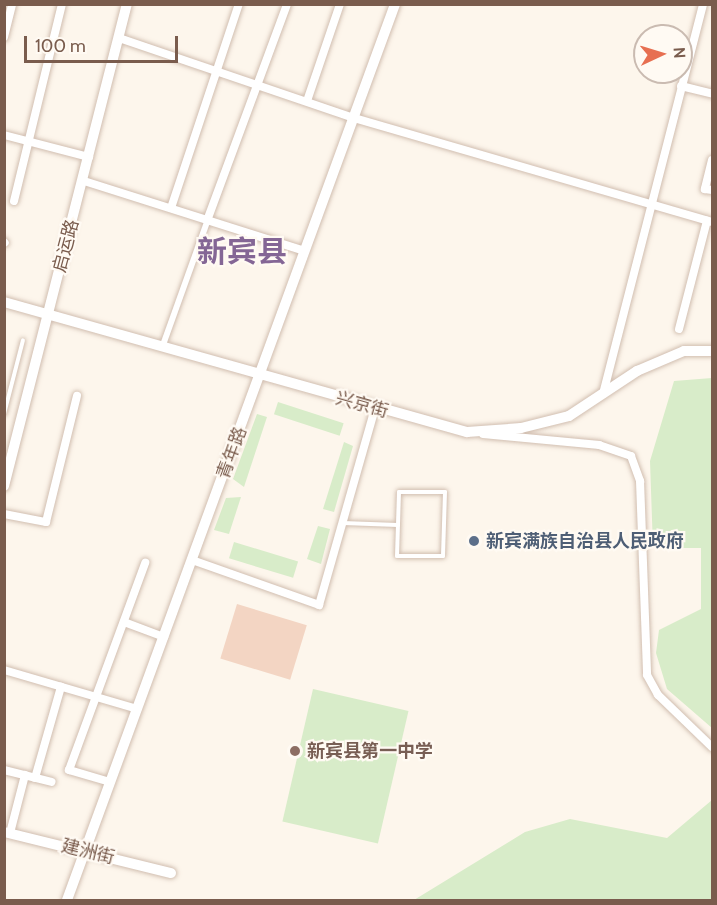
<!DOCTYPE html>
<meta charset="utf-8">
<style>
body{margin:0}
#map{position:relative;width:717px;height:905px;overflow:hidden;background:#fdf6ec;font-family:Cabin,"Noto Sans SC",sans-serif}
div>[style]{position:absolute}
.green>*{inset:0;background:#d8ecc9;transform-origin:0 0}
.building>*{inset:0;background:#f3d5c3;transform-origin:0 0}
.roads{filter:drop-shadow(0 0 2px #d1beb0) drop-shadow(0 0 2px #d1beb0)}
.service>*{height:4px;margin:-2px;padding:0 2px;transform-origin:2px;border-radius:2px;background:#fff}
.pedestrian>*{height:6px;margin:-3px;padding:0 3px;transform-origin:3px;border-radius:3px;background:#fff}
.minor>*{height:8px;margin:-4px;padding:0 4px;transform-origin:4px;border-radius:4px;background:#fff}
.tertiary>*{height:10px;margin:-5px;padding:0 5px;transform-origin:5px;border-radius:5px;background:#fff}
.dots>*{width:16px;height:16px;translate:-50% -50%;box-sizing:border-box;border:3px solid #fffaf3;border-radius:50%}
span{translate:-50% -50%;white-space:nowrap;text-align:center;line-height:1.15;-webkit-text-stroke:4.5px #fffaf3;paint-order:stroke}
.street-label{font-size:18px;color:#7a5c4d}
.service-label{font-size:18px;color:#4e5e75;font-weight:700}
.left{translate:0 -50%;text-align:left}
.education-label{font-size:18px;color:#785e54;font-weight:700}
.town-label{font-size:30px;color:#846695;font-weight:700}
.frame{position:absolute;inset:0;border:6px solid #7a5c4d;pointer-events:none}
.north{position:absolute;left:633px;top:24px;width:60px;height:60px;box-sizing:border-box;background:#fffaf3;border:2px solid #cabbb1;border-radius:50%;rotate:86deg;font-size:16px;font-weight:700;line-height:24px;text-align:center;color:#7a5c4d}
.north::after{content:'';display:block;margin:auto;width:21px;height:27px;background:#e76f51;clip-path:polygon(50% 0,100% 100%,50% 72%,0 100%)}
.scale{position:absolute;left:24px;top:36px;width:154px;height:27px;box-sizing:border-box;border:3px solid #7a5c4d;border-top:0;padding-left:8px;font-size:18px;line-height:21px;white-space:nowrap;color:#7a5c4d;-webkit-text-stroke:4px #fffaf3;paint-order:stroke}
</style>
<div id="map">
<div class="green">
<i style="clip-path:polygon(712px 378px,712px 728px,667px 689px,656px 653px,659px 630px,701px 609px,701px 548px,653px 548px,650px 461px,674px 381px)"></i>
<i style="left:278px;top:402px;width:69px;height:13px;rotate:18deg"></i>
<i style="clip-path:polygon(257px 414px,267px 417px,244px 487px,233px 479px)"></i>
<i style="clip-path:polygon(344px 442px,353px 446px,334px 512px,323px 509px)"></i>
<i style="clip-path:polygon(241px 497px,229px 534px,214px 530px,226px 498px)"></i>
<i style="clip-path:polygon(318px 526px,330px 529px,321px 564px,307px 559px)"></i>
<i style="left:234px;top:542px;width:67px;height:17px;rotate:17deg"></i>
<i style="left:313px;top:689px;width:98px;height:136px;rotate:13deg"></i>
<i style="clip-path:polygon(712px 800px,712px 900px,414px 900px,525px 832px,570px 819px,667px 838px)"></i>
</div>
<div class="building">
<i style="left:237px;top:604px;width:73px;height:57px;rotate:17deg"></i>
</div>
<div class="roads">
<div class="service">
<i style="left:4px;top:414px;width:76px;rotate:-75.6deg"></i>
<i style="left:399px;top:492px;width:46px"></i>
<i style="left:445px;top:492px;width:64px;rotate:91.8deg"></i>
<i style="left:443px;top:556px;width:46px;rotate:180deg"></i>
<i style="left:397px;top:556px;width:64px;rotate:-88.2deg"></i>
<i style="left:343px;top:523px;width:55px;rotate:2.1deg"></i>
</div>
<div class="pedestrian">
<i style="left:163px;top:345px;width:134px;rotate:-70.3deg"></i>
</div>
<div class="minor">
<i style="left:4px;top:37px;width:34px;rotate:-76deg"></i>
<i style="left:119px;top:38px;width:248px;rotate:18.8deg"></i>
<i style="left:354px;top:118px;width:373px;rotate:16.2deg"></i>
<i style="left:681px;top:86px;width:32px;rotate:14deg"></i>
<i style="left:307px;top:101px;width:102px;rotate:-71.2deg"></i>
<i style="left:4px;top:135px;width:88px;rotate:14.5deg"></i>
<i style="left:712px;top:160px;width:30px;rotate:104deg"></i>
<i style="left:705px;top:189px;width:7px;rotate:8deg"></i>
<i style="left:84px;top:181px;width:232px;rotate:17.6deg"></i>
<i style="left:14px;top:201px;width:203px;rotate:-76.3deg"></i>
<i style="left:171px;top:208px;width:215px;rotate:-71.6deg"></i>
<i style="left:208px;top:218px;width:228px;rotate:-69.7deg"></i>
<i style="left:4px;top:242px;width:1px;rotate:45deg"></i>
<i style="left:679px;top:329px;width:112px;rotate:-75.5deg"></i>
<i style="left:603px;top:394px;width:403px;rotate:-75.6deg"></i>
<i style="left:483px;top:434px;width:117px;rotate:5.4deg"></i>
<i style="left:599px;top:445px;width:34px;rotate:19deg"></i>
<i style="left:631px;top:456px;width:27px;rotate:70deg"></i>
<i style="left:640px;top:481px;width:194px;rotate:87.9deg"></i>
<i style="left:647px;top:675px;width:23px;rotate:61deg"></i>
<i style="left:658px;top:695px;width:75px;rotate:43.9deg"></i>
<i style="left:4px;top:514px;width:43px;rotate:10.8deg"></i>
<i style="left:46px;top:522px;width:130px;rotate:-76.2deg"></i>
<i style="left:192px;top:560px;width:135px;rotate:19.5deg"></i>
<i style="left:319px;top:605px;width:204px;rotate:-74.1deg"></i>
<i style="left:124px;top:622px;width:43px;rotate:20.6deg"></i>
<i style="left:4px;top:670px;width:139px;rotate:16.3deg"></i>
<i style="left:4px;top:770px;width:49px;rotate:14deg"></i>
<i style="left:35px;top:778px;width:95px;rotate:-74.1deg"></i>
<i style="left:110px;top:782px;width:43px;rotate:-163.7deg"></i>
<i style="left:69px;top:770px;width:221px;rotate:-69.8deg"></i>
<i style="left:10px;top:833px;width:60px;rotate:-75.5deg"></i>
</div>
<div class="tertiary">
<i style="left:4px;top:302px;width:481px;rotate:15.7deg"></i>
<i style="left:467px;top:432px;width:54px;rotate:-4.2deg"></i>
<i style="left:521px;top:428px;width:49px;rotate:-14deg"></i>
<i style="left:569px;top:416px;width:82px;rotate:-33.5deg"></i>
<i style="left:637px;top:371px;width:51px;rotate:-23.1deg"></i>
<i style="left:684px;top:351px;width:28px"></i>
<i style="left:4px;top:486px;width:497px;rotate:-75.7deg"></i>
<i style="left:4px;top:832px;width:172px;rotate:13.8deg"></i>
<i style="left:67px;top:900px;width:954px;rotate:-69.89deg"></i>
</div>
</div>
<div class="dots">
<i style="left:474px;top:541px;background:#5c6f8a"></i>
<i style="left:295px;top:751px;background:#8d6e63"></i>
</div>
<div class="street-label">
<span style="left:66px;top:246px;rotate:-75deg">启运路</span>
<span style="left:362px;top:405px;rotate:16deg">兴京街</span>
<span style="left:232px;top:453px;rotate:-70deg">青年路</span>
<span style="left:88px;top:852px;rotate:14deg">建洲街</span>
</div>
<div class="service-label">
<span class="left" style="left:486px;top:541px">新宾满族自治县人民政府</span>
</div>
<div class="education-label">
<span class="left" style="left:307px;top:751px">新宾县第一中学</span>
</div>
<div class="town-label">
<span style="left:242px;top:252px">新宾县</span>
</div>
<div class="frame"></div>
<div class="north">N</div>
<div class="scale">100 m</div>
</div>
